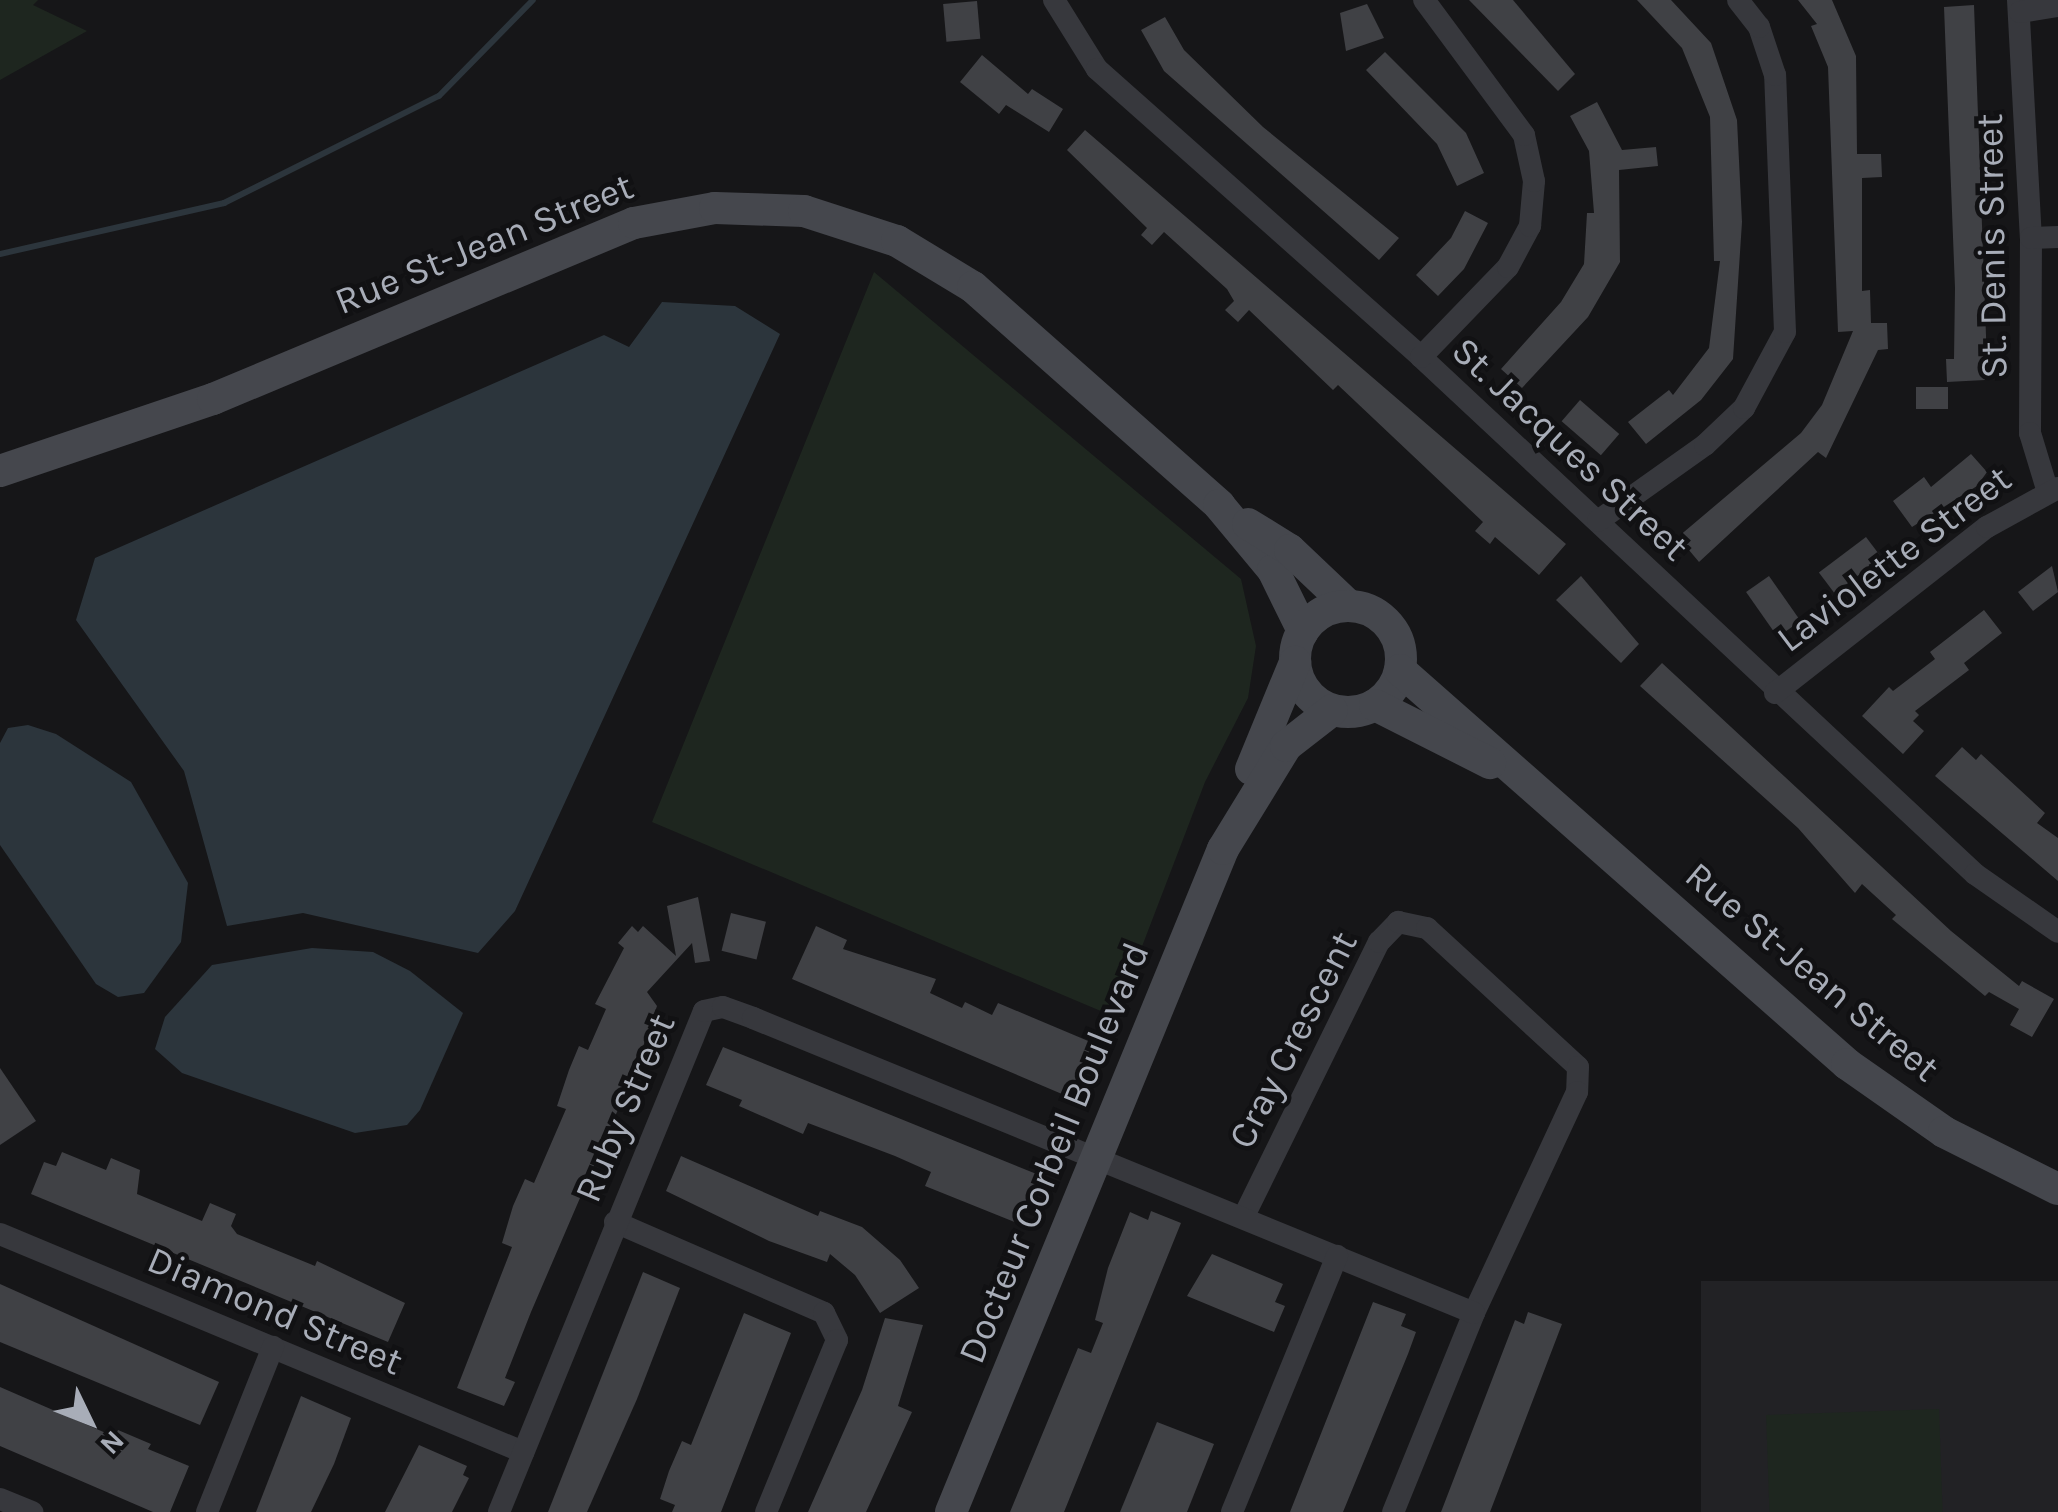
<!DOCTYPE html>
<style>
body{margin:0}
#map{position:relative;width:2058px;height:1512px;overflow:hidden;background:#161618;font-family:Karla,sans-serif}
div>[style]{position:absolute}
.built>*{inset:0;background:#222225;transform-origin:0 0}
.green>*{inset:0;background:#1e261f;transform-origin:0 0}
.water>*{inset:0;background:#2c353c}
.stream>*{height:6px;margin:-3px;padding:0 3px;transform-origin:3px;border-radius:3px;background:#2c353c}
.building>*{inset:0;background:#404145;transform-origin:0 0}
.street>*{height:22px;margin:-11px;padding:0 11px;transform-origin:11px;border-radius:11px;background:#37383d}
.secondary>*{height:32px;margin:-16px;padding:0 16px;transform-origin:16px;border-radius:16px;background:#45474d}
.secondary>.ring{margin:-16px;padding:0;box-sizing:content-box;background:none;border:32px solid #45474d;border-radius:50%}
span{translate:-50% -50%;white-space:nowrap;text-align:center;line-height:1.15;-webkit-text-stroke:9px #111113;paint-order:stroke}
.street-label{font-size:38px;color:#a8adb8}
.north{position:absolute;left:40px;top:1372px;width:100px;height:100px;-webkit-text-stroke:8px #111113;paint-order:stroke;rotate:133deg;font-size:28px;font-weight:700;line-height:40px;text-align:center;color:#a8adb8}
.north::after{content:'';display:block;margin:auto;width:35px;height:45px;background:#a8adb8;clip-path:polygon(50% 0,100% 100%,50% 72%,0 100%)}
</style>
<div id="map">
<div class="built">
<i style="left:2058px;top:1281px;width:231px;height:357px;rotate:90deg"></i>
</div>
<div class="green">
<i style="clip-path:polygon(0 0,38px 0,33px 5px,87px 31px,0 80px)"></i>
<i style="clip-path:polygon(874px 272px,1241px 579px,1256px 646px,1248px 698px,1205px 782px,1115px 1017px,652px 822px)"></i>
<i style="left:1939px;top:1409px;width:103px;height:173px;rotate:88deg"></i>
</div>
<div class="water">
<i style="clip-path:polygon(662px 302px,735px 306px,780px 334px,515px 911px,478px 953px,303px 913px,227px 926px,184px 771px,76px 620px,95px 558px,604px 335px,629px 347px)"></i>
<i style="clip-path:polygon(28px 725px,56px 734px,131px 782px,188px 883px,181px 942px,144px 993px,118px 997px,96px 984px,0 845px,0 743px,8px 728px)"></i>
<i style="clip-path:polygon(312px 948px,373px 952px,410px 971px,463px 1013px,420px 1110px,407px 1125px,355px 1133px,182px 1073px,155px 1049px,165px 1017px,212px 965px)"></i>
</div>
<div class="stream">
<i style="left:0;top:254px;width:230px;rotate:-12.8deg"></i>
<i style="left:224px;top:203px;width:240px;rotate:-26.5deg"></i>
<i style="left:439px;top:96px;width:134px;rotate:-45.6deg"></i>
</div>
<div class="building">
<i style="clip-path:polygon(1469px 0,1513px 0,1575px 74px,1558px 91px)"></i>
<i style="clip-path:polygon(1637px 0,1671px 0,1711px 43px,1737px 120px,1742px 222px,1733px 359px,1701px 400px,1646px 444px,1628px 422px,1669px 390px,1673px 395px,1709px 348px,1720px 261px,1714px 261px,1710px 117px,1682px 48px)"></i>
<i style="clip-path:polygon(1798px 0,1832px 0,1856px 56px,1857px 154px,1881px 154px,1882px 177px,1862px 178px,1862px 291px,1870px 290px,1871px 323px,1887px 323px,1888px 349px,1878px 350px,1826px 458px,1818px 452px,1699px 562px,1678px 537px,1801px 433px,1822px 405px,1853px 331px,1838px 332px,1828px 67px,1811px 26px,1817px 24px)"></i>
<i style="left:977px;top:1px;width:38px;height:34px;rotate:85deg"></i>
<i style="clip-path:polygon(1367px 4px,1384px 38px,1346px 51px,1340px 13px)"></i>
<i style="clip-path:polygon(1974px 5px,1987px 363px,1985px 380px,1947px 382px,1946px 359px,1954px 359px,1955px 288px,1944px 7px)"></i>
<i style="clip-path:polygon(1165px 17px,1184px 50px,1263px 127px,1399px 238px,1379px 260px,1164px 71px,1141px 30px)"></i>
<i style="clip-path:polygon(1385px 52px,1466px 133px,1484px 173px,1457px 186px,1437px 144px,1366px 70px)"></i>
<i style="clip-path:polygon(982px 55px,1028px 94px,1032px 89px,1063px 109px,1049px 132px,1006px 105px,999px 114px,960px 82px)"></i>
<i style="clip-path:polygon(1597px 102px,1622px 150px,1656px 147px,1658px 166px,1619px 170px,1620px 262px,1588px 317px,1522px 388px,1501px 369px,1561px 302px,1584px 264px,1587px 213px,1594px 213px,1589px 151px,1570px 116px)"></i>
<i style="clip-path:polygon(1085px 130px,1566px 544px,1539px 575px,1495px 537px,1490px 544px,1475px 531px,1483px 522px,1338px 385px,1333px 390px,1249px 310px,1238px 322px,1225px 310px,1234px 301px,1227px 289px,1164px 232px,1152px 245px,1141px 235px,1147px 228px,1067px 150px)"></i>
<i style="clip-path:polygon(1465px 211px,1488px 223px,1464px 269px,1438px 296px,1416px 275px,1451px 238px)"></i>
<i style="left:1916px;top:387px;width:32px;height:22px"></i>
<i style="left:1580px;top:400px;width:52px;height:28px;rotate:41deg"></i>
<i style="clip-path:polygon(1971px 454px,1987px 472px,1977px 486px,1912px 527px,1893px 501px,1924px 477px,1931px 487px)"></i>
<i style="left:1866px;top:537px;width:26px;height:59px;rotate:53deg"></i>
<i style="clip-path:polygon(2052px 566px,2058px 592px,2033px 611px,2018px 592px)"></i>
<i style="clip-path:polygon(1581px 576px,1639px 644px,1621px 663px,1556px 600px)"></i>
<i style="left:1769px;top:576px;width:55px;height:28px;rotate:55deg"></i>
<i style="clip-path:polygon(1984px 610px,2002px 633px,1964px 663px,1969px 670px,1915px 711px,1919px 715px,1913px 721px,1924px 731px,1903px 754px,1862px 716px,1889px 687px,1893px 691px,1935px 659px,1930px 652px)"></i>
<i style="clip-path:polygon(1662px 663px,1951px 931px,2019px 986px,2022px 981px,2054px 999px,2032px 1037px,2010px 1025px,2019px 1009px,1989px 992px,1985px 996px,1892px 919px,1896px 915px,1862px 884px,1855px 893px,1798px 828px,1640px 686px)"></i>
<i style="clip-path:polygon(1962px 747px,1976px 760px,1981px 754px,2045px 813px,2037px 823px,2058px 838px,2058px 881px,1935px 776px)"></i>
<i style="clip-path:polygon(698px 897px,710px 961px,695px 963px,692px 943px,647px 992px,657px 1006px,635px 1070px,531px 1312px,505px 1378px,515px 1382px,504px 1406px,457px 1388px,512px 1247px,502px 1243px,513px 1206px,525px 1179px,534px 1183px,566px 1109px,557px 1106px,569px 1070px,579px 1046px,588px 1050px,606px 1009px,595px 1004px,624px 948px,618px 943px,632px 926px,638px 932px,643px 926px,676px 956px,667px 906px)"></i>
<i style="left:731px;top:913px;width:36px;height:39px;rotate:14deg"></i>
<i style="clip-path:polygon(816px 926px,847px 940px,843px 949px,936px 979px,930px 993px,962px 1008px,965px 1002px,992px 1015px,998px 1003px,1093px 1043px,1069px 1097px,792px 979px)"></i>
<i style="clip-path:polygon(723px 1047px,1039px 1175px,1017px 1223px,925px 1186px,931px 1172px,895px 1156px,808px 1123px,803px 1134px,739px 1106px,742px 1100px,706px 1085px)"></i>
<i style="clip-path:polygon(0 1068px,36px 1121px,0 1145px)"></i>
<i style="clip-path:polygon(62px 1152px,106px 1170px,111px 1158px,140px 1170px,137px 1194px,202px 1221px,210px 1203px,236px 1214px,231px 1226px,237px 1234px,315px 1266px,317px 1261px,405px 1303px,388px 1342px,31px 1194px,44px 1162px,56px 1166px)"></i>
<i style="clip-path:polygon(681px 1156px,818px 1216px,820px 1211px,862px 1227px,900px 1260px,919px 1288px,880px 1313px,855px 1275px,830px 1254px,827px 1262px,769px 1241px,666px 1191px)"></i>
<i style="clip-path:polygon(1151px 1211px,1181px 1223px,1064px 1512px,1010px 1512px,1078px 1348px,1091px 1353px,1103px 1323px,1095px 1320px,1108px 1268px,1130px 1212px,1148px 1220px)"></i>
<i style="clip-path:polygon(1212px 1254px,1283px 1284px,1275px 1302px,1285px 1306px,1274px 1332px,1187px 1296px)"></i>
<i style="clip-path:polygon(643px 1272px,680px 1288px,637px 1399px,587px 1512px,548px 1512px)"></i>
<i style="clip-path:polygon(0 1284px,219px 1382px,200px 1425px,0 1342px)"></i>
<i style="clip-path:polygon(1373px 1302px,1406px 1314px,1401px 1326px,1416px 1332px,1408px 1354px,1343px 1512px,1290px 1512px)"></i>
<i style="clip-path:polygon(1528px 1312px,1562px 1324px,1490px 1512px,1441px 1512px,1515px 1320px,1524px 1324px)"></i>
<i style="clip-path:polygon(744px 1313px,791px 1333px,721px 1512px,672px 1512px,675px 1505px,660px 1499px,669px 1471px,682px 1441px,691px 1445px)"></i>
<i style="clip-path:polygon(885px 1318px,923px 1325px,898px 1406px,912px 1412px,866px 1512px,808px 1512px,862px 1390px)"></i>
<i style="clip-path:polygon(0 1387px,115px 1437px,118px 1430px,151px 1444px,148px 1449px,189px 1466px,170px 1512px,153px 1512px,0 1446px)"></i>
<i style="clip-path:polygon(301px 1396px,351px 1418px,334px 1464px,311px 1512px,256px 1512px)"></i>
<i style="clip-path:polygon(1157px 1422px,1214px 1444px,1187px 1512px,1120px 1512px)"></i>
<i style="clip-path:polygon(419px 1445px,467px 1466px,463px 1475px,469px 1478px,452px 1512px,385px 1512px)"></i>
</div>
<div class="street">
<i style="left:1054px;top:0;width:81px;rotate:58.1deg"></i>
<i style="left:1097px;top:69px;width:433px;rotate:41.6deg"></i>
<i style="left:1421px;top:357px;width:758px;rotate:43.02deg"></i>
<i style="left:1975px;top:874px;width:101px;rotate:34.9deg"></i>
<i style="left:2018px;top:0;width:238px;rotate:86.9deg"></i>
<i style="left:2031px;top:238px;width:195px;rotate:90.3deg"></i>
<i style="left:2030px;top:433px;width:59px;rotate:73.1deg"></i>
<i style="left:2020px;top:12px;width:38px;rotate:-9deg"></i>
<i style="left:2031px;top:238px;width:27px;rotate:-2deg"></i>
<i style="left:1421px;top:357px;width:125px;rotate:-46deg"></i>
<i style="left:1508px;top:267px;width:47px;rotate:-61.8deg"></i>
<i style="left:1530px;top:226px;width:45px;rotate:-84.9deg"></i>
<i style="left:1534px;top:181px;width:47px;rotate:-102.3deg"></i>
<i style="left:1524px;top:135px;width:168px;rotate:-126.5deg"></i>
<i style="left:1598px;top:521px;width:131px;rotate:-35.4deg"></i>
<i style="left:1705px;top:445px;width:54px;rotate:-43.5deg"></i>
<i style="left:1744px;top:408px;width:86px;rotate:-61.7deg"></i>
<i style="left:1785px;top:332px;width:257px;rotate:-92.2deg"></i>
<i style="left:1775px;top:75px;width:51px;rotate:-108.4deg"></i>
<i style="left:1759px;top:27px;width:34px;rotate:-128deg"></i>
<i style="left:1775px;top:693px;width:269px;rotate:-38.1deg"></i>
<i style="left:1987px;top:527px;width:81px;rotate:-28.8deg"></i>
<i style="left:1243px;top:1218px;width:308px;rotate:-63.8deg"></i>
<i style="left:1379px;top:942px;width:28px;rotate:-46deg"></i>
<i style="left:1398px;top:922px;width:30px;rotate:12deg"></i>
<i style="left:1427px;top:928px;width:205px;rotate:42.6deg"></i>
<i style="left:1578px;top:1067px;width:25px;rotate:92deg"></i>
<i style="left:1577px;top:1092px;width:244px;rotate:115deg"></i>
<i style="left:1474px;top:1313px;width:215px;rotate:112.1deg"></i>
<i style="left:615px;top:1222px;width:228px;rotate:23.5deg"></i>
<i style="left:824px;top:1313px;width:30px;rotate:64deg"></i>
<i style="left:837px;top:1340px;width:186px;rotate:112.4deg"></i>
<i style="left:0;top:1234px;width:567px;rotate:22.63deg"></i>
<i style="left:0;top:1499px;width:35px;rotate:22deg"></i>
<i style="left:207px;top:1512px;width:178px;rotate:-68.2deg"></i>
<i style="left:499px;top:1512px;width:541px;rotate:-67.75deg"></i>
<i style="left:704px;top:1011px;width:19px;rotate:-12deg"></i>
<i style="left:723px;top:1007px;width:32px;rotate:20deg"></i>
<i style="left:753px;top:1018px;width:779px;rotate:22.25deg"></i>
<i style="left:1232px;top:1512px;width:277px;rotate:-67.7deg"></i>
</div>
<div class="secondary">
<i style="left:0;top:471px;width:225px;rotate:-18.7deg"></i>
<i style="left:213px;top:399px;width:456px;rotate:-22.7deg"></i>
<i style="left:634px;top:223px;width:82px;rotate:-10.5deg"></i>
<i style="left:715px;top:208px;width:89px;rotate:1.9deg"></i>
<i style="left:804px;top:211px;width:98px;rotate:17.9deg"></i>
<i style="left:897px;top:241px;width:89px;rotate:31.2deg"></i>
<i style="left:973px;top:287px;width:329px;rotate:41.5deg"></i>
<i style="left:1219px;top:505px;width:85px;rotate:50.3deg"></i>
<i style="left:1273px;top:570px;width:68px;rotate:63.8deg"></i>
<i style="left:1248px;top:524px;width:49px;rotate:31.8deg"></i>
<i style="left:1290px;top:550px;width:81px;rotate:43.5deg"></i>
<i class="ring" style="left:1295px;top:606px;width:74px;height:74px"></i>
<i style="left:1400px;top:670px;width:596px;rotate:41.39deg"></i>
<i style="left:1847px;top:1064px;width:118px;rotate:35deg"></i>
<i style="left:1944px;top:1132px;width:127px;rotate:26.6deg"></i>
<i style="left:1375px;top:705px;width:129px;rotate:26.8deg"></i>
<i style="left:1251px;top:769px;width:116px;rotate:-67.6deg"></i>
<i style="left:951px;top:1512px;width:717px;rotate:-67.69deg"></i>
<i style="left:1223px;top:849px;width:121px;rotate:-58.5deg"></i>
<i style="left:1286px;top:746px;width:58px;rotate:-38deg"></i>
</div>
<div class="street-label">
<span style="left:484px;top:244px;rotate:-22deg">Rue St-Jean Street</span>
<span style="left:1992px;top:246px;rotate:-91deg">St. Denis Street</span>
<span style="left:1570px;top:449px;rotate:43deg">St. Jacques Street</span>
<span style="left:1894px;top:559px;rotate:-37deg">Laviolette Street</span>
<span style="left:1812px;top:972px;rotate:40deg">Rue St-Jean Street</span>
<span style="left:1293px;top:1040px;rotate:-63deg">Cray Crescent</span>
<span style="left:625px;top:1108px;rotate:-67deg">Ruby Street</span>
<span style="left:1054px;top:1153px;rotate:-68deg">Docteur Corbeil Boulevard</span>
<span style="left:275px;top:1311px;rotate:23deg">Diamond Street</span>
</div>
<div class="north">N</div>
</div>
